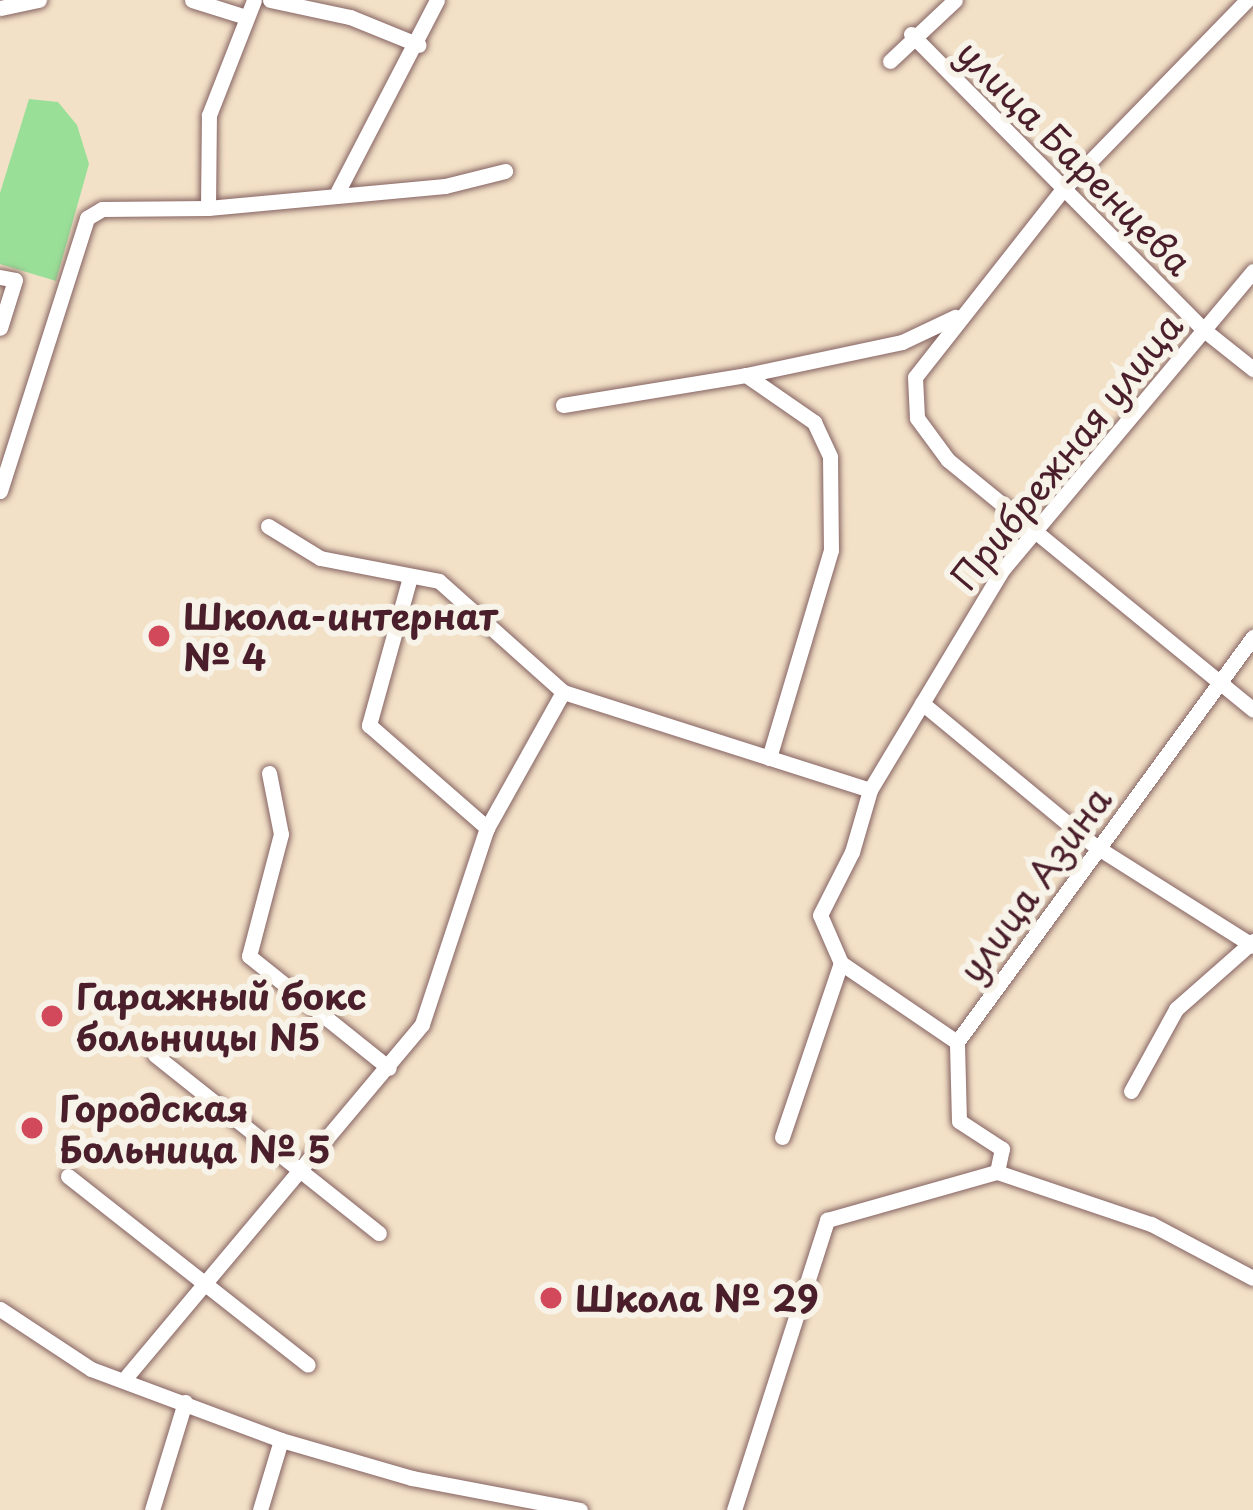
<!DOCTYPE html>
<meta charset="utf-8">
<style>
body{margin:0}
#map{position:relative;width:1253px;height:1510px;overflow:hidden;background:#f3e1c7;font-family:"Playpen Sans",sans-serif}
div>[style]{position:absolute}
.green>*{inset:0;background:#99df98}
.roads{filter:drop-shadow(0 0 3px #856362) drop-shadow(0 0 3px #856362)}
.minor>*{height:15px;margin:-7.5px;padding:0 7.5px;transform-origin:7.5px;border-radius:7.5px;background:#fff}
.dots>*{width:33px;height:33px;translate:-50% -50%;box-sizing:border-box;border:6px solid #f7f3e8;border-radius:50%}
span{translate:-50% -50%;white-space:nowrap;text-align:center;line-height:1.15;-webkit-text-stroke:12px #f7f3e8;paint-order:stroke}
.street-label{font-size:36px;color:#4a1f2b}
.poi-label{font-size:36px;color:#4a1f2b;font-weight:700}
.left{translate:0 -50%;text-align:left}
</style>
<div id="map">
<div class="green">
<i style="clip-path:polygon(29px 99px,58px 102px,77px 125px,89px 164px,56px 281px,0 264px,0 193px)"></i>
</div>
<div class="roads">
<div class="minor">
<i style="left:192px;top:0;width:57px;rotate:17.5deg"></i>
<i style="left:270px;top:0;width:82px;rotate:12deg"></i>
<i style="left:350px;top:17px;width:74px;rotate:22.1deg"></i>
<i style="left:1247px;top:0;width:264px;rotate:134.2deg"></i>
<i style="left:1063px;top:189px;width:239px;rotate:128.2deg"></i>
<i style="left:915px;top:377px;width:41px;rotate:87.2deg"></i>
<i style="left:917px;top:418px;width:52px;rotate:53.6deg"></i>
<i style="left:948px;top:460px;width:394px;rotate:39.3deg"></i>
<i style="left:0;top:8px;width:40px;rotate:-12deg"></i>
<i style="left:911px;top:34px;width:416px;rotate:45.3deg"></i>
<i style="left:1204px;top:330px;width:63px;rotate:38.5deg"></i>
<i style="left:890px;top:61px;width:89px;rotate:-43.2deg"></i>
<i style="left:338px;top:191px;width:215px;rotate:-62.6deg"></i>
<i style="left:208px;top:208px;width:238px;rotate:-5.3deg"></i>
<i style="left:445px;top:186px;width:62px;rotate:-14deg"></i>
<i style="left:0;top:277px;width:15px;rotate:11deg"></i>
<i style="left:15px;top:280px;width:50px;rotate:107.4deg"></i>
<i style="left:746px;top:375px;width:159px;rotate:-11.9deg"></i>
<i style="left:902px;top:342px;width:59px;rotate:-25.3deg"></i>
<i style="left:563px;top:405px;width:185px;rotate:-9.3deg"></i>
<i style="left:746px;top:375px;width:83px;rotate:34.7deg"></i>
<i style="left:814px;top:422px;width:38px;rotate:65deg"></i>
<i style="left:830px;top:457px;width:93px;rotate:89.4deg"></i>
<i style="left:831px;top:550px;width:217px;rotate:106.6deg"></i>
<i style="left:0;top:491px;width:287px;rotate:-72.3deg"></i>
<i style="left:87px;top:218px;width:17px;rotate:-31deg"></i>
<i style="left:102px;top:209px;width:106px;rotate:-0.5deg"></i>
<i style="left:208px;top:208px;width:93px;rotate:-89.4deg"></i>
<i style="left:209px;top:115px;width:123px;rotate:-68.6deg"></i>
<i style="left:268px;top:526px;width:61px;rotate:31.6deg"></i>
<i style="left:320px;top:558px;width:121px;rotate:10.9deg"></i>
<i style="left:439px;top:581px;width:166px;rotate:41.8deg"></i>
<i style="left:563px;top:692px;width:322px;rotate:17.7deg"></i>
<i style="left:410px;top:577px;width:154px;rotate:105.5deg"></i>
<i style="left:369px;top:725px;width:157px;rotate:41.1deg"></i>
<i style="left:922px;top:703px;width:224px;rotate:39.6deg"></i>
<i style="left:1095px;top:846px;width:187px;rotate:32.3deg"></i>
<i style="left:269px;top:773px;width:62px;rotate:78.9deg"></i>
<i style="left:281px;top:834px;width:126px;rotate:104.7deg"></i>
<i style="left:249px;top:956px;width:179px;rotate:38.7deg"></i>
<i style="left:841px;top:963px;width:140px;rotate:34.3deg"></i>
<i style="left:155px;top:1055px;width:286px;rotate:38.5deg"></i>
<i style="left:1131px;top:1091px;width:94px;rotate:-61.2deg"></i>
<i style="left:1176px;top:1009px;width:103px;rotate:-41.4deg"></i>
<i style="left:782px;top:1137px;width:184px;rotate:-71.3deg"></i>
<i style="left:841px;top:963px;width:52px;rotate:-113.6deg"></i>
<i style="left:820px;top:915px;width:71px;rotate:-63.1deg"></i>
<i style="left:852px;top:852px;width:65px;rotate:-73.8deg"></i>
<i style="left:870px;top:790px;width:258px;rotate:-59deg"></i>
<i style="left:1003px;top:569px;width:389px;rotate:-50deg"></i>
<i style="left:997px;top:1172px;width:24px;rotate:-78deg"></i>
<i style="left:1002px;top:1149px;width:51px;rotate:-146.9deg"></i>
<i style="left:959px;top:1121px;width:79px;rotate:-91.5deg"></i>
<i style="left:957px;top:1042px;width:502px;rotate:-53.84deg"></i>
<i style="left:68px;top:1176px;width:305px;rotate:38.2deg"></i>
<i style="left:0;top:1309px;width:109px;rotate:33.4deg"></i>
<i style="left:91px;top:1369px;width:203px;rotate:20.5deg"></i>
<i style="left:281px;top:1440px;width:136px;rotate:16.2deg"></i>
<i style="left:412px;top:1478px;width:171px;rotate:10.8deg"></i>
<i style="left:127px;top:1376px;width:459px;rotate:-50deg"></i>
<i style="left:422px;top:1024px;width:206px;rotate:-71.7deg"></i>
<i style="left:487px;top:828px;width:156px;rotate:-60.8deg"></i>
<i style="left:152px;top:1510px;width:113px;rotate:-73deg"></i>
<i style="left:260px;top:1510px;width:73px;rotate:-73.3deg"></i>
<i style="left:734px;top:1510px;width:305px;rotate:-72.2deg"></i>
<i style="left:827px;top:1220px;width:177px;rotate:-15.8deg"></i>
<i style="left:997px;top:1172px;width:163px;rotate:18.7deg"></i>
<i style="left:1151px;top:1224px;width:115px;rotate:27.9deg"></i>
</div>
</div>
<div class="dots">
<i style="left:159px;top:636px;background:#d1495b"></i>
<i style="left:52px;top:1016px;background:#d1495b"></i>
<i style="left:32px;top:1128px;background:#d1495b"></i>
<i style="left:551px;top:1298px;background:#d1495b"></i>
</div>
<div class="street-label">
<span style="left:1075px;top:157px;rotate:45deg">улица Баренцева</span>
<span style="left:1066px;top:451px;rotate:-51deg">Прибрежная улица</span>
<span style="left:1034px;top:884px;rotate:-54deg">улица Азина</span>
</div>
<div class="poi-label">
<span class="left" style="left:183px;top:636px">Школа-интернат<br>№ 4</span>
<span class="left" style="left:76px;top:1016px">Гаражный бокс<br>больницы N5</span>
<span class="left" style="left:59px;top:1128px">Городская<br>Больница № 5</span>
<span class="left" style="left:575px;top:1298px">Школа № 29</span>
</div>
</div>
